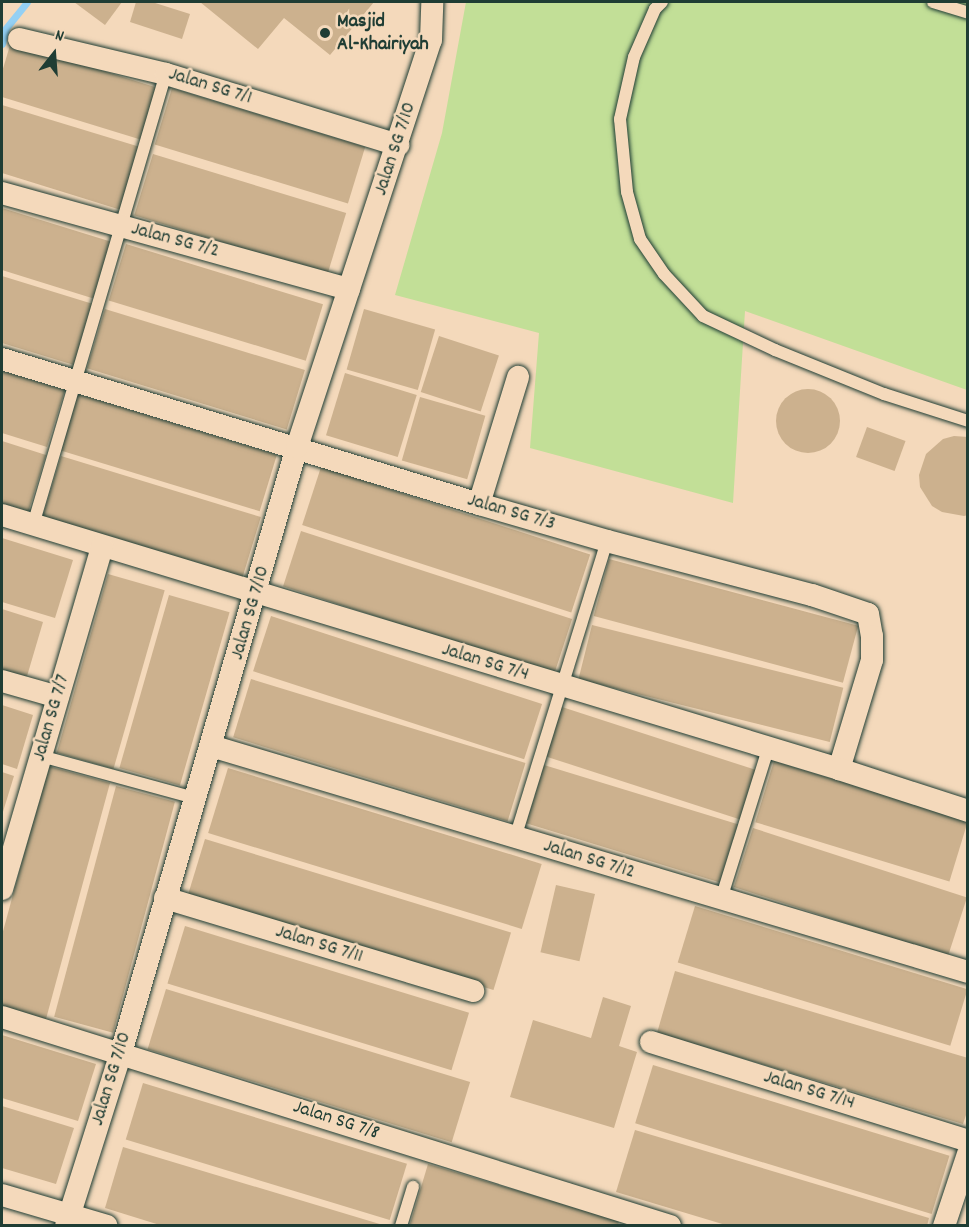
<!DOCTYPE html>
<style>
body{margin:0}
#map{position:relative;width:969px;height:1227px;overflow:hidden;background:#f4d9bb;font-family:Dekko,sans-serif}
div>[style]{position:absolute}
.green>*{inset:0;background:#c2df97}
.stream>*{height:7px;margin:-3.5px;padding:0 3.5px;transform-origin:3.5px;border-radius:3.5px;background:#94d0f4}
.building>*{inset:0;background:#ccb18e;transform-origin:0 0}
.round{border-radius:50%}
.roads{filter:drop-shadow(0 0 2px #1f3d34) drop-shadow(0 0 2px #1f3d34)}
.lane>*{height:12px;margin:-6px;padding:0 6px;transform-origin:6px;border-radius:6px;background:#f4d9bb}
.street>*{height:22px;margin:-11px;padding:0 11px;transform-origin:11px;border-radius:11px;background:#f4d9bb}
.dots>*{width:16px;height:16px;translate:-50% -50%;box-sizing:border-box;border:3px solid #f4d9bb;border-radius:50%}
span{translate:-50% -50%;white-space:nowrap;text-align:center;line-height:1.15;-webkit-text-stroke:5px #f4d9bb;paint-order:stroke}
.poi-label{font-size:20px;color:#1f3d34;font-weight:700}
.left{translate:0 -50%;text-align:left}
.street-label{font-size:20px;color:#1f3d34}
.frame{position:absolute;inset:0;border:3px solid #1f3d34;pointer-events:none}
.north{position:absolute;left:24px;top:24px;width:60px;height:60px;-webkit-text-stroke:4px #f4d9bb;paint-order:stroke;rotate:17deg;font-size:16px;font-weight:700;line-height:24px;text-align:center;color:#1f3d34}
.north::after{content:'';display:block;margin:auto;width:21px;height:27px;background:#1f3d34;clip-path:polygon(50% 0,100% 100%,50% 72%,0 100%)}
</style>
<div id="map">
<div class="green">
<i style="clip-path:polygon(466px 2px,967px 2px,967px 390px,745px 311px,733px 503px,530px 448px,539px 333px,395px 295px,442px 133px)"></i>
</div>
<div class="stream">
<i style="left:2px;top:44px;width:16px;rotate:-76deg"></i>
<i style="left:6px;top:28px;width:33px;rotate:-51deg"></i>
</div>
<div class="building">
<i style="clip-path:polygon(74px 2px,122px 2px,105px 25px)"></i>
<i style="clip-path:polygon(136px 2px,152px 2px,190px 14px,182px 39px,130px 22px)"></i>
<i style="clip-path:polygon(200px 2px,374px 2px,330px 55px,284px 18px,258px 49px)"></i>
<i style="clip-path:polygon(11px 42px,158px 88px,142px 140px,2px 97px,2px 72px)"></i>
<i style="left:172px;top:88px;width:202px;height:59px;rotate:17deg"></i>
<i style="clip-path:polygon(2px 105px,140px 147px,121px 210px,2px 173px)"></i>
<i style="left:153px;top:154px;width:202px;height:64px;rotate:17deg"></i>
<i style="clip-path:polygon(2px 208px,112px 242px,95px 299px,2px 270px)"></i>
<i style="left:126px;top:244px;width:206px;height:59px;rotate:17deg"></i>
<i style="clip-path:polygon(2px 276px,93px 304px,74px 365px,2px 343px)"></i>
<i style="left:105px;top:309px;width:209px;height:62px;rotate:17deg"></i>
<i style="left:364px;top:309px;width:74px;height:63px;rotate:16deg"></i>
<i style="left:439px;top:336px;width:63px;height:59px;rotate:18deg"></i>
<i style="clip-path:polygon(2px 371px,65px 390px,47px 447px,2px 433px)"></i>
<i style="left:345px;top:373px;width:75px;height:65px;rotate:17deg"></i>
<i class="round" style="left:776px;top:389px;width:64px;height:64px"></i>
<i style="left:78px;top:394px;width:208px;height:59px;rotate:17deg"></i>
<i style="left:420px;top:397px;width:68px;height:66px;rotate:16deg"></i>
<i style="left:867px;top:427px;width:41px;height:32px;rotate:20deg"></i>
<i style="clip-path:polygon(954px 436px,968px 437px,968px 515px,964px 516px,942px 512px,932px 506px,920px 487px,919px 475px,926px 454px,943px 439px)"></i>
<i style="clip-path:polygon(2px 441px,46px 455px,27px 516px,2px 508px)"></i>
<i style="left:61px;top:456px;width:209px;height:67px;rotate:17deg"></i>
<i style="left:321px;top:467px;width:283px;height:61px;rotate:18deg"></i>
<i style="left:301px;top:531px;width:285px;height:58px;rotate:18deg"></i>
<i style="clip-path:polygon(2px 538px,73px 560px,55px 618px,2px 602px)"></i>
<i style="left:609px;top:559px;width:258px;height:59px;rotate:15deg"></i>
<i style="left:108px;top:574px;width:59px;height:186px;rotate:16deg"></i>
<i style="left:169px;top:595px;width:63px;height:180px;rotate:16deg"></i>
<i style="clip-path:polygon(2px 609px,43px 622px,25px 683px,2px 676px)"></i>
<i style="left:271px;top:616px;width:285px;height:58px;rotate:18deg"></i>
<i style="left:592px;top:625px;width:259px;height:56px;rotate:14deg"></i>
<i style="left:251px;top:679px;width:287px;height:61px;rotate:17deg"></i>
<i style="clip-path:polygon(2px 705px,33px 715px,17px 769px,2px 764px)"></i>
<i style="left:562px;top:707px;width:205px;height:52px;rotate:18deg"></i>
<i style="left:774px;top:761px;width:203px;height:64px;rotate:17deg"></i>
<i style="left:544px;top:765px;width:207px;height:61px;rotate:17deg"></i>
<i style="clip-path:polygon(48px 766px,110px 783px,46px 1019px,2px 1007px,2px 935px)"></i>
<i style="left:228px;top:768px;width:328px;height:68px;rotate:17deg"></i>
<i style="clip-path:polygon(2px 772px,14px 776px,2px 815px)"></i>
<i style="left:116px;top:786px;width:61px;height:239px;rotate:15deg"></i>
<i style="left:753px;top:828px;width:225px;height:62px;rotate:18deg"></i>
<i style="left:205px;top:839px;width:320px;height:60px;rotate:17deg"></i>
<i style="left:556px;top:885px;width:40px;height:69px;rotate:13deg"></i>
<i style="left:695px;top:906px;width:285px;height:59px;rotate:17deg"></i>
<i style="left:185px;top:926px;width:297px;height:60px;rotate:17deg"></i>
<i style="clip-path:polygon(675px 971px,968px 1058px,968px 1109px,963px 1124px,657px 1033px)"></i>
<i style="left:166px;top:989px;width:318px;height:63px;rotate:17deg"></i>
<i style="clip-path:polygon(603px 997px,631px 1006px,619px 1046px,637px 1052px,614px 1128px,510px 1097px,533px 1020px,591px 1038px)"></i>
<i style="clip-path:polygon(2px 1035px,96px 1064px,78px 1121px,2px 1098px)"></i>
<i style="left:653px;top:1065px;width:310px;height:61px;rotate:17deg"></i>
<i style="left:143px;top:1083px;width:276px;height:59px;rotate:17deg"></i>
<i style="clip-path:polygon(2px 1106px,74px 1128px,56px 1184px,2px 1168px)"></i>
<i style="clip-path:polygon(635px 1130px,929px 1218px,927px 1226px,729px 1226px,616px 1192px)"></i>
<i style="clip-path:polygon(123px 1147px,383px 1225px,383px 1226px,163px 1226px,105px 1208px)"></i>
<i style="clip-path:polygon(428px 1164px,619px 1221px,618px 1226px,410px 1224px)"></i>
</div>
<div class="roads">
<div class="lane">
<i style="left:662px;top:2px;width:10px;rotate:135deg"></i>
<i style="left:655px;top:9px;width:52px;rotate:113.6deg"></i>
<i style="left:634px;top:57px;width:64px;rotate:102.7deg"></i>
<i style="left:620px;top:119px;width:73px;rotate:84.5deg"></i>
<i style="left:627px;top:192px;width:49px;rotate:74.5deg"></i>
<i style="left:640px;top:239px;width:42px;rotate:55.6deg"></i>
<i style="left:664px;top:274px;width:57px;rotate:47.1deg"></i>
<i style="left:703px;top:316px;width:80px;rotate:25.3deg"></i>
<i style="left:775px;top:350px;width:118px;rotate:22deg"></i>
<i style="left:884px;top:394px;width:88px;rotate:17.8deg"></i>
<i style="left:933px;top:2px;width:37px;rotate:17deg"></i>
<i style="left:33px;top:525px;width:470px;rotate:-73.6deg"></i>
<i style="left:41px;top:756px;width:160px;rotate:15.3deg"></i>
<i style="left:515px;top:838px;width:311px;rotate:-72.8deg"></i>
<i style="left:721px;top:899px;width:157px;rotate:-72.6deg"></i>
<i style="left:401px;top:1226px;width:41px;rotate:-72.9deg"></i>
</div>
<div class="street">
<i style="left:19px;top:39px;width:151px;rotate:13.4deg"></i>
<i style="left:166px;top:74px;width:243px;rotate:17deg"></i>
<i style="left:2px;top:193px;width:360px;rotate:15.5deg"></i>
<i style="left:2px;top:359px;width:499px;rotate:16.9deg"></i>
<i style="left:479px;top:504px;width:133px;rotate:16.1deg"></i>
<i style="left:607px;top:541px;width:212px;rotate:14.8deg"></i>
<i style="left:812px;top:595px;width:59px;rotate:18.7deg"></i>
<i style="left:868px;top:614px;width:22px;rotate:80deg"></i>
<i style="left:872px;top:636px;width:24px;rotate:90deg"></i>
<i style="left:872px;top:660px;width:114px;rotate:106.8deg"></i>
<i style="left:479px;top:504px;width:133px;rotate:-72.9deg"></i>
<i style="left:2px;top:515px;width:875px;rotate:16.88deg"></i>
<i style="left:839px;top:769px;width:136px;rotate:18deg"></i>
<i style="left:2px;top:681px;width:58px;rotate:15.9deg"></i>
<i style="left:211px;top:746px;width:790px;rotate:16.62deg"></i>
<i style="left:2px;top:889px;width:357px;rotate:-73.7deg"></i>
<i style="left:165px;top:898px;width:322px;rotate:16.8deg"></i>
<i style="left:2px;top:1017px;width:700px;rotate:17.37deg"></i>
<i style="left:651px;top:1042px;width:332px;rotate:17.3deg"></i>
<i style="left:2px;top:1195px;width:109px;rotate:16.4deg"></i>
<i style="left:66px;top:1226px;width:182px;rotate:-72.4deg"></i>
<i style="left:121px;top:1053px;width:631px;rotate:-73.81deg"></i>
<i style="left:297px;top:447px;width:428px;rotate:-71.8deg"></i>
<i style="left:431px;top:40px;width:38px;rotate:-88deg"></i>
<i style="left:944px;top:1226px;width:76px;rotate:-71.6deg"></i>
</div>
</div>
<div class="dots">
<i style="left:325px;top:33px;background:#1f3d34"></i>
</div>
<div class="poi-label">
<span class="left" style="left:337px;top:34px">Masjid<br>Al-Khairiyah</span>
</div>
<div class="street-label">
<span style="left:210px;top:87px;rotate:17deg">Jalan SG 7/1</span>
<span style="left:396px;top:149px;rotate:-72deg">Jalan SG 7/10</span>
<span style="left:175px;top:241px;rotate:15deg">Jalan SG 7/2</span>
<span style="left:511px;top:513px;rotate:16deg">Jalan SG 7/3</span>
<span style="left:251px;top:613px;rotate:-74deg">Jalan SG 7/10</span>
<span style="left:485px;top:663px;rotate:17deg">Jalan SG 7/4</span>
<span style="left:52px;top:718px;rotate:-74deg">Jalan SG 7/7</span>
<span style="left:589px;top:860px;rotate:17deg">Jalan SG 7/12</span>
<span style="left:319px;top:945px;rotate:17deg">Jalan SG 7/11</span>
<span style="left:112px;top:1079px;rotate:-73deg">Jalan SG 7/10</span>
<span style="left:809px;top:1091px;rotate:17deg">Jalan SG 7/14</span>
<span style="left:336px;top:1121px;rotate:18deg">Jalan SG 7/8</span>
</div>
<div class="frame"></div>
<div class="north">N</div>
</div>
